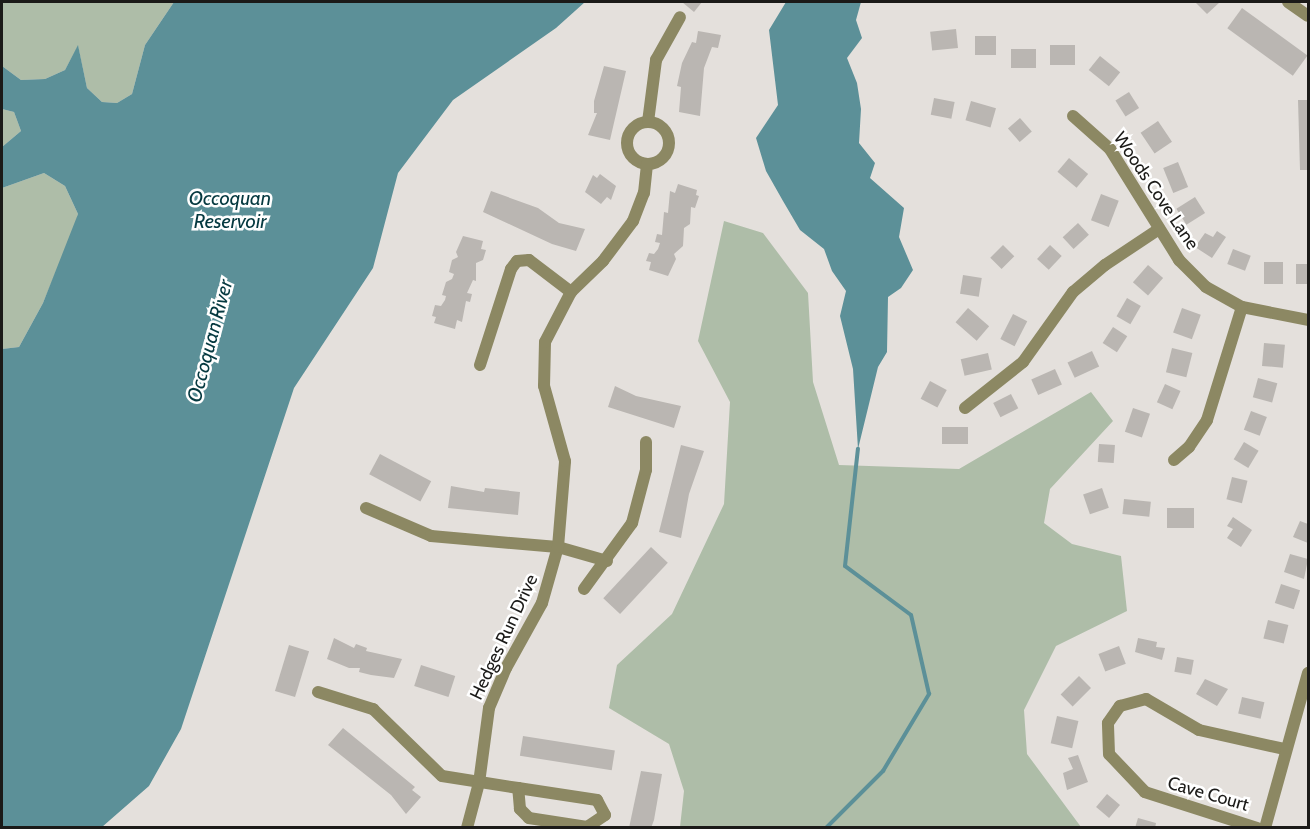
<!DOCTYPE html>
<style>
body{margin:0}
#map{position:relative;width:1310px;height:829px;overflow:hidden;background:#e4e0dc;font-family:Cabin,sans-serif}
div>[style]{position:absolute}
.green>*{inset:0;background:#aebda8}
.water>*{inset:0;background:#5c9098}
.stream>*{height:4px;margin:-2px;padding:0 2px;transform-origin:2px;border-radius:2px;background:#5c9098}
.building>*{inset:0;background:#bab6b2;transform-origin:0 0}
.minor>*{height:12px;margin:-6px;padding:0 6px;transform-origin:6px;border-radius:6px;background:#8c8863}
.minor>.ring{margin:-6px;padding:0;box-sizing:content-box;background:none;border:12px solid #8c8863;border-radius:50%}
span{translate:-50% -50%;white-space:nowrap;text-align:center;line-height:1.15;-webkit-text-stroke:5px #fff;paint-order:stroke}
.street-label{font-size:18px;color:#1b1a18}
.water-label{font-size:20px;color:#053940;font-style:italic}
.frame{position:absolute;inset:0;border:3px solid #1b1a18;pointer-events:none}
</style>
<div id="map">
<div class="green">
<i style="clip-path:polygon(2px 2px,174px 2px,145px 45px,132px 94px,117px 103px,102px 102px,87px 88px,78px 46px,65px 70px,45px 79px,21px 80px,2px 66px)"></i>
<i style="clip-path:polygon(2px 109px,14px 112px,21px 131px,2px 147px)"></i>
<i style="clip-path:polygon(44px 173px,65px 186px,78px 214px,75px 226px,43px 303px,19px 347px,2px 349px,2px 188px)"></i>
<i style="clip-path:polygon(724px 221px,763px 233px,808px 293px,813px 382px,839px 465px,959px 469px,1091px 392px,1113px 421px,1050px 489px,1044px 523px,1072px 544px,1121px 556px,1127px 611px,1056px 646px,1024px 710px,1027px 754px,1081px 827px,680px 827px,684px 791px,669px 744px,609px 708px,617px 665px,672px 614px,724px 504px,730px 402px,698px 341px)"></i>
</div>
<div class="water">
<i style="clip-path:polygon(174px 2px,585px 2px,556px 28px,453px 100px,398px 173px,373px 268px,294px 388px,181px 729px,149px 786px,102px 827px,2px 827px,2px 349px,19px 347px,43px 303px,78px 214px,65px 186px,44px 173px,2px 188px,2px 147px,21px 131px,14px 112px,2px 109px,2px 66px,21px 80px,45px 79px,65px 70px,78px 45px,87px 88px,102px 102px,117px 103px,132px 94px,145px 45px)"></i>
<i style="clip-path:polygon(786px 2px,861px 2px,856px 20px,862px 38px,847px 58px,857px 83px,861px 109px,859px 143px,875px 163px,870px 178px,904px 208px,899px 237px,913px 270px,901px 288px,888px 297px,887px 352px,878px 367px,858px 449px,853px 369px,840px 316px,846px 291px,832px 271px,824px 249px,800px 230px,783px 201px,766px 171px,756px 138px,778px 105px,769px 30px)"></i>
</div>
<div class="stream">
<i style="left:826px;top:828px;width:81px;rotate:-45deg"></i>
<i style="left:883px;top:771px;width:90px;rotate:-59.1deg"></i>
<i style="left:929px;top:694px;width:81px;rotate:-102.8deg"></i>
<i style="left:911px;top:615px;width:82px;rotate:-143.4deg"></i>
<i style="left:845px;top:566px;width:118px;rotate:-83.7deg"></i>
</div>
<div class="building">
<i style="clip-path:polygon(682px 2px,702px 2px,694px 12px)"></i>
<i style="clip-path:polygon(1195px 2px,1220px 2px,1207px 14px)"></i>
<i style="left:1242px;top:8px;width:81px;height:25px;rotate:36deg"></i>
<i style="left:956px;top:29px;width:19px;height:26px;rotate:84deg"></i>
<i style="clip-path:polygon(698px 31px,721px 35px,718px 48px,712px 47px,704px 68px,700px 116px,679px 112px,681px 87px,677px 86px,682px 63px,692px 42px,696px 43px)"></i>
<i style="left:975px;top:36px;width:21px;height:19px"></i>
<i style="left:1050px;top:45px;width:25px;height:20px"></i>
<i style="left:1011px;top:49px;width:25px;height:19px"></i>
<i style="left:1100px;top:56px;width:26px;height:18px;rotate:39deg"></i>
<i style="clip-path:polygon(604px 66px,626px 71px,610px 140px,588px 135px,597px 113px,594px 113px,594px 101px)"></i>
<i style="left:1129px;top:92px;width:19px;height:16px;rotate:58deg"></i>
<i style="left:934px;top:98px;width:21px;height:17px;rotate:11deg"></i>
<i style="clip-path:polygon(1298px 100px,1308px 100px,1308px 170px,1300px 170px)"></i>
<i style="left:971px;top:101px;width:26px;height:20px;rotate:16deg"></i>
<i style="left:1020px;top:118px;width:18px;height:16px;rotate:49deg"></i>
<i style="left:1158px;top:121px;width:25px;height:21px;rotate:56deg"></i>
<i style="left:1069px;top:158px;width:25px;height:18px;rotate:40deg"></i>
<i style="left:1178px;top:162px;width:27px;height:16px;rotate:68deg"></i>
<i style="clip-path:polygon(600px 174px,616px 186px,611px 200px,607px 197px,601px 204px,585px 192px,593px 175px,597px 178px)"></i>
<i style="clip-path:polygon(678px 184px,697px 190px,696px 195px,699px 196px,695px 208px,691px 207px,690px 224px,684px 228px,683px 246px,674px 254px,676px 259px,668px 276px,649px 270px,651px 262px,646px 261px,649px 253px,654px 254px,658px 249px,660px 243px,655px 242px,657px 234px,662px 235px,664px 212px,668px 213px,670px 191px,675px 193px)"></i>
<i style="clip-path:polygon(491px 191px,538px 208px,559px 223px,585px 229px,576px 251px,552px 244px,483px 212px)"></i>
<i style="left:1101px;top:194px;width:19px;height:28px;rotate:21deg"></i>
<i style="left:1195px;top:197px;width:19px;height:22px;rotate:58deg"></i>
<i style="left:1078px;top:223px;width:16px;height:21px;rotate:47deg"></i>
<i style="clip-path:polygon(1217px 231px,1226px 237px,1212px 258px,1195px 247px,1205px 233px,1213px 237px)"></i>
<i style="clip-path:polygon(463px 236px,483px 241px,481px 249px,486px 250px,483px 260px,476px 263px,476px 281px,473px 280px,467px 293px,472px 294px,470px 302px,466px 301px,462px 322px,457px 320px,455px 329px,434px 323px,436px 317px,432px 316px,435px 305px,441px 306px,445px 300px,446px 296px,442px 295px,446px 282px,452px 279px,454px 274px,449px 272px,452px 260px,458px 257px,456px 252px)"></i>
<i style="left:1003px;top:245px;width:16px;height:18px;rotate:45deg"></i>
<i style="left:1050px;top:245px;width:16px;height:19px;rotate:43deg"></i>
<i style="left:1233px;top:249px;width:19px;height:16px;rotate:21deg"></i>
<i style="left:1264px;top:262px;width:19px;height:22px"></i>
<i style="left:1296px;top:264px;width:12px;height:20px"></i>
<i style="left:1148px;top:265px;width:20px;height:23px;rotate:41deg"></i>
<i style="left:963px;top:275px;width:19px;height:19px;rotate:9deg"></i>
<i style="left:1127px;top:298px;width:16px;height:21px;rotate:30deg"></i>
<i style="left:968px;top:308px;width:28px;height:19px;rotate:41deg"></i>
<i style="left:1182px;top:308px;width:20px;height:26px;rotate:20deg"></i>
<i style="left:1013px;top:314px;width:16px;height:28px;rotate:27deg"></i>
<i style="left:1113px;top:327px;width:17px;height:19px;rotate:33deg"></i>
<i style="left:1264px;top:343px;width:21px;height:23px;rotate:5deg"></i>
<i style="left:1172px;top:348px;width:21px;height:25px;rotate:14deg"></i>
<i style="left:1092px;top:351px;width:17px;height:27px;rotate:65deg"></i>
<i style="left:988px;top:353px;width:17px;height:28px;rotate:77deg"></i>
<i style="left:1055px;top:369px;width:17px;height:26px;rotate:66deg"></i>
<i style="left:1258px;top:378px;width:20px;height:20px;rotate:15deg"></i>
<i style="left:930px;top:381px;width:19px;height:20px;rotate:28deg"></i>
<i style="left:1165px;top:384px;width:17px;height:20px;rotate:24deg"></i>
<i style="clip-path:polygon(615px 386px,636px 396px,681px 406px,674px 428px,608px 407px)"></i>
<i style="left:1011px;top:394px;width:16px;height:20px;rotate:63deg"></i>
<i style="left:1133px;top:408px;width:18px;height:25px;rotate:19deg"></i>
<i style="left:1251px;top:411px;width:17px;height:20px;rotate:21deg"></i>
<i style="left:942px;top:427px;width:26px;height:17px"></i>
<i style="left:1244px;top:442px;width:17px;height:20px;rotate:31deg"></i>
<i style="left:1099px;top:444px;width:16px;height:18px;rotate:4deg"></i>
<i style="clip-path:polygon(681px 445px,704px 451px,689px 494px,681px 538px,659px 532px)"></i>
<i style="left:380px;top:454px;width:58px;height:23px;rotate:28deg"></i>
<i style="left:1232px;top:477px;width:16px;height:23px;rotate:14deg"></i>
<i style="clip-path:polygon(451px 486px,484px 492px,485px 488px,520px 492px,518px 515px,448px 508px)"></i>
<i style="left:1102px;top:488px;width:21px;height:20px;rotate:71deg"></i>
<i style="left:1124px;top:499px;width:27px;height:15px;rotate:6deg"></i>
<i style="left:1167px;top:508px;width:27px;height:20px"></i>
<i style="clip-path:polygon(1233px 517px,1252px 530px,1241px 547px,1227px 538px,1233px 529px,1227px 526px)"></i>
<i style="clip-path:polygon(1300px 521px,1308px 524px,1308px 543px,1293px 537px)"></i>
<i style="left:651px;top:547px;width:23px;height:70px;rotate:43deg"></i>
<i style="clip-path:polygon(1290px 554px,1308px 559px,1304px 579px,1284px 572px)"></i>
<i style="left:1281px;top:584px;width:20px;height:20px;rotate:18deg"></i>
<i style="left:1268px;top:620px;width:21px;height:19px;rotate:14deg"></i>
<i style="clip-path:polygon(334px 638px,354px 648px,356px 644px,367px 648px,366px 651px,402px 659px,394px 678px,371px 675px,359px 672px,360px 668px,349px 668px,327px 659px)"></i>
<i style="clip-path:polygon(1138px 638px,1157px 642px,1156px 647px,1165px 648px,1162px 660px,1135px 652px)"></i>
<i style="left:289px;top:645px;width:21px;height:48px;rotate:17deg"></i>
<i style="left:1119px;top:646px;width:19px;height:22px;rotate:69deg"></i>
<i style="left:1177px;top:657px;width:17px;height:15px;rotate:10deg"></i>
<i style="left:421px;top:665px;width:36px;height:22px;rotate:18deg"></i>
<i style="left:1079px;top:676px;width:17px;height:26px;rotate:45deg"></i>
<i style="clip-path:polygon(1205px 679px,1228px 689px,1217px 706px,1196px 694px)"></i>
<i style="left:1242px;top:697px;width:23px;height:17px;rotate:13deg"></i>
<i style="left:1057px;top:716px;width:22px;height:28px;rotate:13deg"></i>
<i style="clip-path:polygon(343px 728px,415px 787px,412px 790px,421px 797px,406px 814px,391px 795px,328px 745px)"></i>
<i style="left:523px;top:736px;width:93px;height:20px;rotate:9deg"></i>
<i style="clip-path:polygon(1078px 755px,1088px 782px,1067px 790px,1063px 773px,1073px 769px,1068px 758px)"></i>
<i style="clip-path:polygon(641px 771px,662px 774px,654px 820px,651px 828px,629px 828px)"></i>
<i style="left:1107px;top:794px;width:17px;height:17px;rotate:40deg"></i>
<i style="clip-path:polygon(1138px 818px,1156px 823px,1155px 828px,1135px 828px)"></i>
</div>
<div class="minor">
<i style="left:1288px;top:2px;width:24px;rotate:35deg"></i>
<i style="left:1073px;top:116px;width:50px;rotate:41.7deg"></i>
<i style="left:1110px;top:149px;width:131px;rotate:58.1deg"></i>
<i style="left:1179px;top:260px;width:38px;rotate:45deg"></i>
<i style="left:1206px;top:287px;width:41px;rotate:29.1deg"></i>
<i style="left:1242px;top:307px;width:67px;rotate:11.1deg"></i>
<i class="ring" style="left:627px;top:122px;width:30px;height:30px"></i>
<i style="left:648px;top:122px;width:63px;rotate:-82.6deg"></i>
<i style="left:656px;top:60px;width:49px;rotate:-60.8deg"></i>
<i style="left:480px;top:365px;width:101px;rotate:-72.1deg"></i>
<i style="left:511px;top:269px;width:10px;rotate:-53deg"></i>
<i style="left:517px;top:261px;width:12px;rotate:-5deg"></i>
<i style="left:529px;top:260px;width:53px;rotate:37.3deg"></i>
<i style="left:965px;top:408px;width:74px;rotate:-38.4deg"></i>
<i style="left:1023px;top:362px;width:86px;rotate:-54.5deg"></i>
<i style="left:1073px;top:292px;width:42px;rotate:-40.2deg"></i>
<i style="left:1105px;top:265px;width:65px;rotate:-33.7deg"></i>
<i style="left:1174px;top:460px;width:20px;rotate:-41deg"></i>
<i style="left:1189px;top:447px;width:32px;rotate:-56deg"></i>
<i style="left:1207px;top:420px;width:118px;rotate:-72.8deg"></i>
<i style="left:366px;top:508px;width:71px;rotate:23.3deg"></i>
<i style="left:431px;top:536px;width:127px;rotate:5deg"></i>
<i style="left:558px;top:547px;width:51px;rotate:15.9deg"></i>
<i style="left:584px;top:589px;width:82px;rotate:-54deg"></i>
<i style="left:632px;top:523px;width:55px;rotate:-75.2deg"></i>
<i style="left:646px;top:470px;width:28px;rotate:-90deg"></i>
<i style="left:318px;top:692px;width:58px;rotate:17.2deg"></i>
<i style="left:373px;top:709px;width:96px;rotate:44.2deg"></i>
<i style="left:442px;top:776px;width:77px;rotate:9deg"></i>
<i style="left:518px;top:788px;width:80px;rotate:8.6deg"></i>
<i style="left:597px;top:800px;width:17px;rotate:62deg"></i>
<i style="left:605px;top:815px;width:22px;rotate:146deg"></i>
<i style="left:587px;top:827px;width:59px;rotate:-171.2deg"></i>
<i style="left:529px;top:818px;width:13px;rotate:-135deg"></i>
<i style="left:520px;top:809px;width:21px;rotate:-95deg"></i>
<i style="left:467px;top:828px;width:47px;rotate:-75.1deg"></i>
<i style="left:479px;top:783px;width:76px;rotate:-82.4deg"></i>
<i style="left:489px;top:708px;width:43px;rotate:-67deg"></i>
<i style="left:506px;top:668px;width:74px;rotate:-61deg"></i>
<i style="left:542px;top:603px;width:58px;rotate:-74.1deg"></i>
<i style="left:558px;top:547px;width:86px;rotate:-85.3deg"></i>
<i style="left:565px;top:461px;width:78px;rotate:-105.6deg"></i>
<i style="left:544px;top:386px;width:44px;rotate:-88.7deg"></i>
<i style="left:545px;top:342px;width:56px;rotate:-62.5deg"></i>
<i style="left:571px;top:292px;width:45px;rotate:-44.1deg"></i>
<i style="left:603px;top:261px;width:50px;rotate:-53.1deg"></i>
<i style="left:633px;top:221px;width:30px;rotate:-69deg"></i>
<i style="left:644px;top:193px;width:29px;rotate:-84deg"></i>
<i style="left:1257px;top:828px;width:118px;rotate:-162.2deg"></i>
<i style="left:1145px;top:792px;width:52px;rotate:-133.5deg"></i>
<i style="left:1109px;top:754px;width:31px;rotate:-92deg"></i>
<i style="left:1108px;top:723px;width:21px;rotate:-55deg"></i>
<i style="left:1120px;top:706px;width:27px;rotate:-15deg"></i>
<i style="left:1146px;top:699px;width:61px;rotate:30.3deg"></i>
<i style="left:1199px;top:730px;width:87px;rotate:12.6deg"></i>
<i style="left:1265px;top:828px;width:161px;rotate:-74.5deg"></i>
</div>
<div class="street-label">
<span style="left:1156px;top:191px;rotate:56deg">Woods Cove Lane</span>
<span style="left:504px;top:637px;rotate:-65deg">Hedges Run Drive</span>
<span style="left:1208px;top:794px;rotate:16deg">Cave Court</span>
</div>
<div class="water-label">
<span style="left:230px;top:210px">Occoquan<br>Reservoir</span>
<span style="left:210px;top:341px;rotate:-75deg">Occoquan River</span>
</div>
<div class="frame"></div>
</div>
